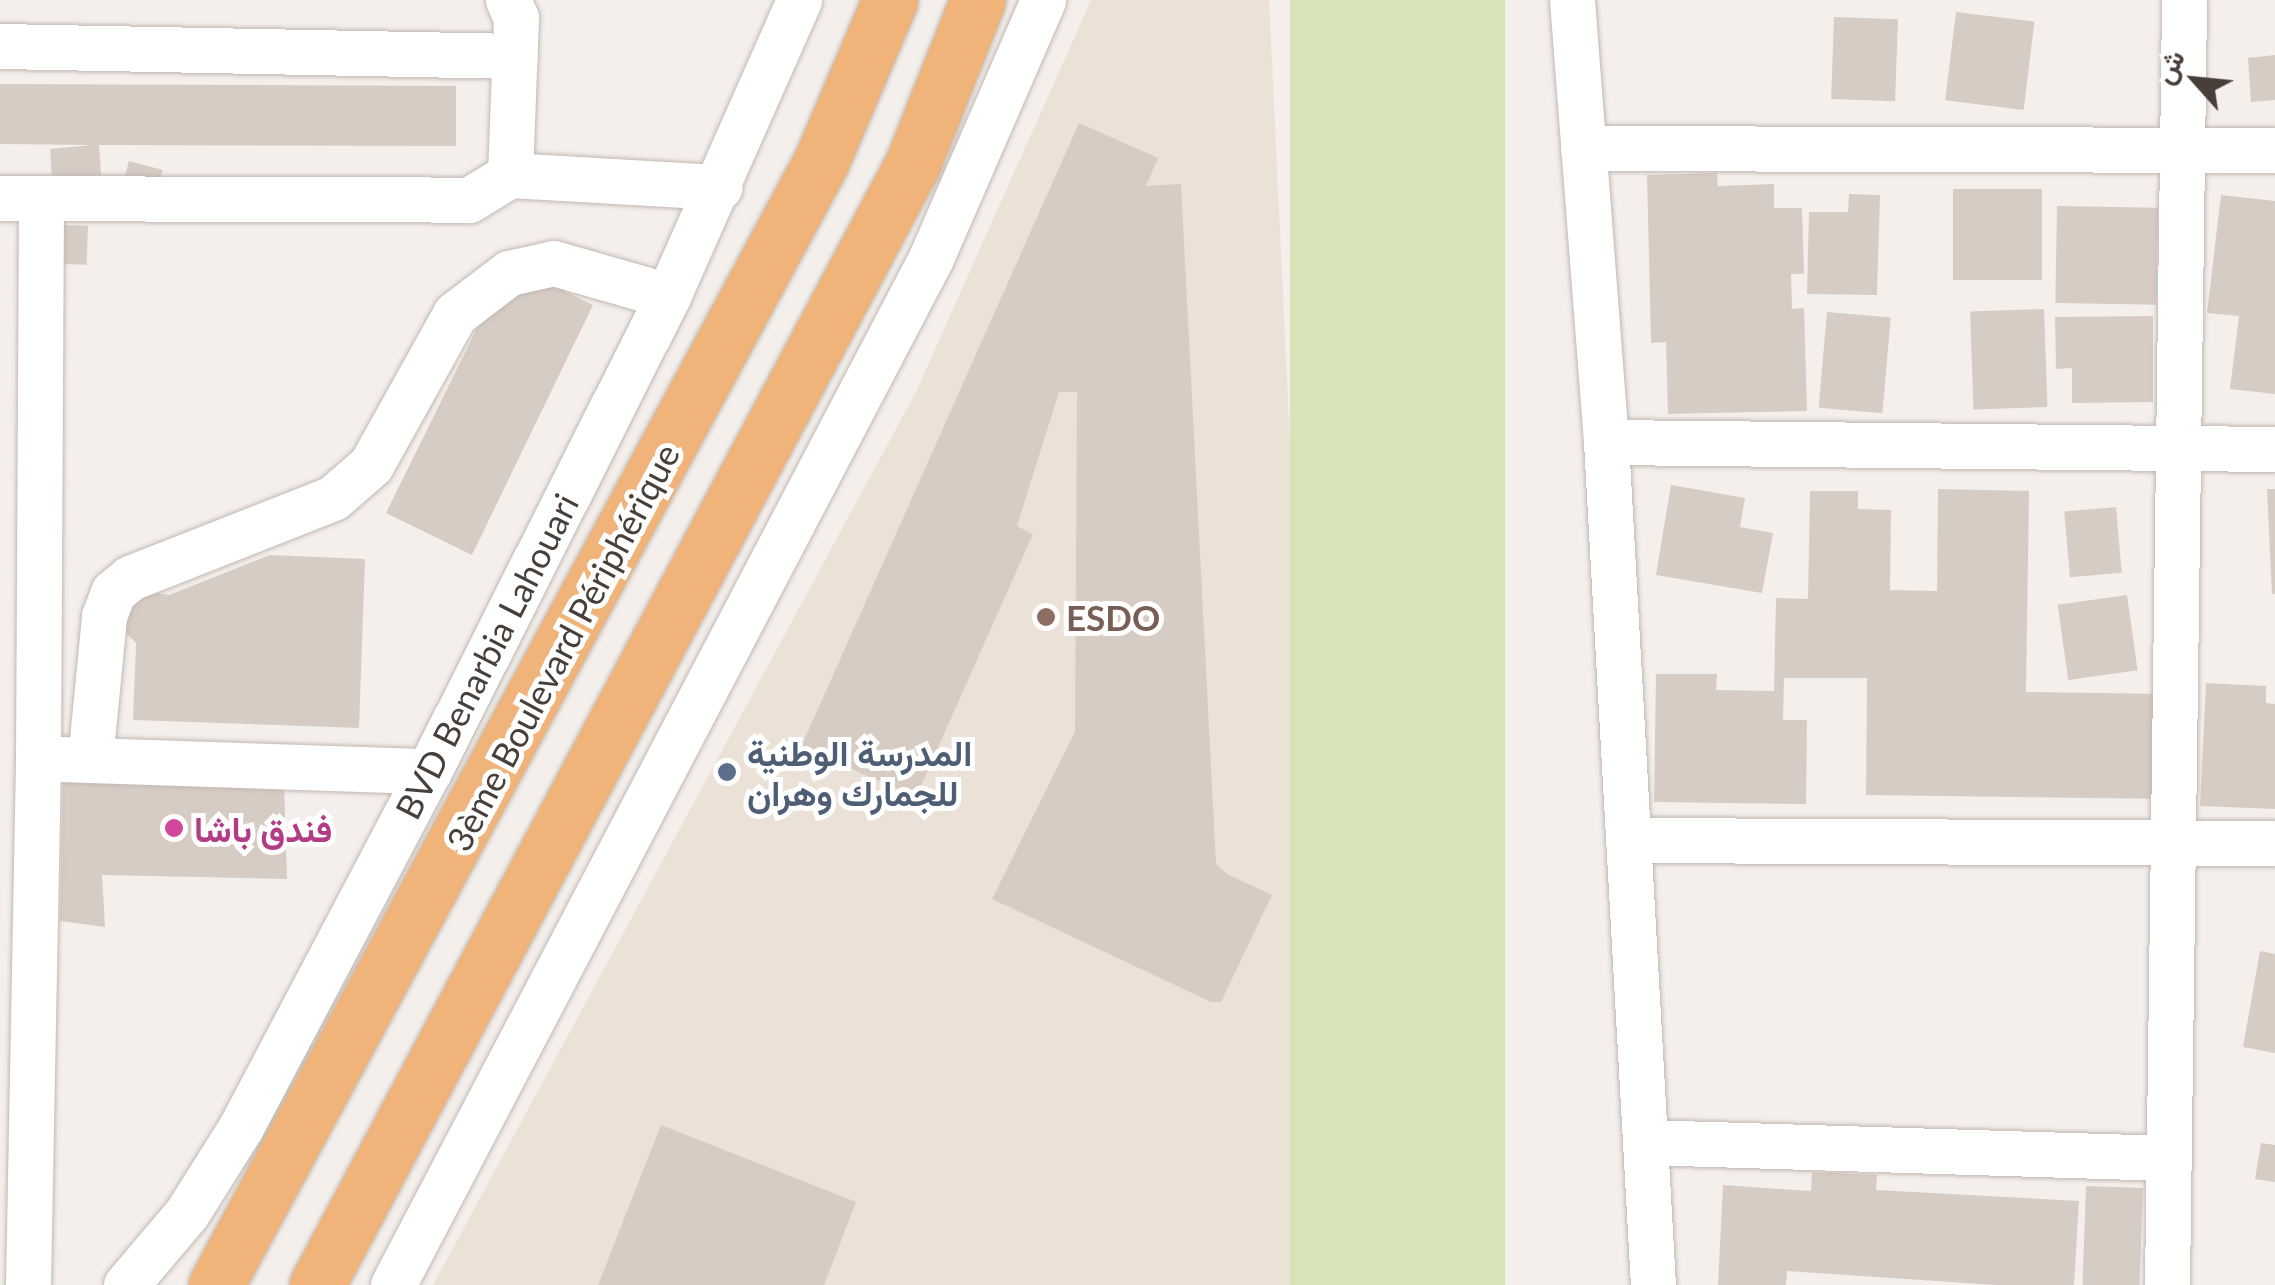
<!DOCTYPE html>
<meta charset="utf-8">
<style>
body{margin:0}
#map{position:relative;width:2275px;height:1285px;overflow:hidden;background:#f4efeb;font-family:Lato,Vazirmatn,sans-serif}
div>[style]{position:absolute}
.education>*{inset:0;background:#ebe1d6}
.green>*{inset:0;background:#d8e4b8;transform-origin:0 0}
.building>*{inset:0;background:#d7ccc4;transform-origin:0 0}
.roads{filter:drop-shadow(0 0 2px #c1b8b1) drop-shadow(0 0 2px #c1b8b1)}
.minor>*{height:45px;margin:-22.5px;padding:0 22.5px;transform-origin:22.5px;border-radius:22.5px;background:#fff}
.highway>*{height:55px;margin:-27.5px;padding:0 27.5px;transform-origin:27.5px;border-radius:27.5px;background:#f0b379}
.dots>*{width:28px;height:28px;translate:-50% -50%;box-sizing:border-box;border:5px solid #fff;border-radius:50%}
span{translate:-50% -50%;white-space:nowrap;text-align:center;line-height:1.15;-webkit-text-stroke:10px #fff;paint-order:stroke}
.education-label{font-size:35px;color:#785e54;font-weight:700}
.left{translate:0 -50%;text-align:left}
.street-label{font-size:35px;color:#473f39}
.service-label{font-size:35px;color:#4e5e75;font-weight:700}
.hotel-label{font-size:35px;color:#b23c85;font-weight:700}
.north{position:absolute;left:2145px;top:30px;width:100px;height:100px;-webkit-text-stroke:8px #fff;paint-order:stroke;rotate:297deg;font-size:28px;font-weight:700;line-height:40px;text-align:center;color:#473f39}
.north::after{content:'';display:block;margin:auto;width:35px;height:45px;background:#473f39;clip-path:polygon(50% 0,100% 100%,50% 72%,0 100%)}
</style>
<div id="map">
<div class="education">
<i style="clip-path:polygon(1091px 0,1269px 0,1309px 843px,1321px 879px,1309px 1070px,1327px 1285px,433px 1285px,917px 390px)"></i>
</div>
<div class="green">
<i style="left:1290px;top:0;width:215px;height:1287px"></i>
</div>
<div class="building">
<i style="left:1956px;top:12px;width:79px;height:89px;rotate:7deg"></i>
<i style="left:1834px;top:17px;width:64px;height:82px;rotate:2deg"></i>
<i style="clip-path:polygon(2275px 55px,2275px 100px,2251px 102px,2248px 58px)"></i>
<i style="clip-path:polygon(0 84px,456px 86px,456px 146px,99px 145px,102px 188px,53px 192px,50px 149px,93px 145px,0 144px)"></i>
<i style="clip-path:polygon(1079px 123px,1158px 158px,1146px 186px,1181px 184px,1216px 864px,1227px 874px,1272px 895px,1221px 1002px,1211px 1002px,992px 899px,1075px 732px,1077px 392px,1059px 392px,1017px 526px,1033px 534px,916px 797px,801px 747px)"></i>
<i style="left:129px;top:161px;width:35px;height:26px;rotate:15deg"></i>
<i style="clip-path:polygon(1717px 173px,1718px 186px,1774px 184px,1774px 208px,1802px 208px,1804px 274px,1791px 274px,1792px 309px,1804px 308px,1807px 411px,1668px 414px,1666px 342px,1651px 343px,1647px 175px)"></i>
<i style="left:1953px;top:189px;width:89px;height:91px"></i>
<i style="clip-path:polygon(1849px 194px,1880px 195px,1877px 295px,1807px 294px,1809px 212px,1848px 212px)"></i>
<i style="clip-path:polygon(2221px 195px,2275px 201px,2275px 394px,2230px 389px,2239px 316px,2207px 313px)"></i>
<i style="left:2057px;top:206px;width:101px;height:97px;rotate:1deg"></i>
<i style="left:64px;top:225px;width:24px;height:39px;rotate:2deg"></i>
<i style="clip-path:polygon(538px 278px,593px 305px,472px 555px,386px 513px,485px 312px)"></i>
<i style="left:2044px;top:309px;width:98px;height:74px;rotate:88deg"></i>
<i style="left:1827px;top:312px;width:64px;height:96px;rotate:5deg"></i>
<i style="clip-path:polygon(2153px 316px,2153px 402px,2072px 403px,2072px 368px,2056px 369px,2055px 317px)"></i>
<i style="clip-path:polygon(1671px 485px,1745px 498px,1740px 527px,1773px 533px,1762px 593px,1656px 575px)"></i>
<i style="clip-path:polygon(1938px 489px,2029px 491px,2026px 692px,2169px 694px,2167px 799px,1866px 795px,1867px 678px,1784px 678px,1783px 720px,1807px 720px,1806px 804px,1654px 802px,1656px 674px,1717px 674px,1716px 690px,1774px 691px,1776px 598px,1808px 599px,1810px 491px,1858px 491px,1858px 509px,1891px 510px,1890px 590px,1937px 591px)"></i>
<i style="clip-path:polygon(2267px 489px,2275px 489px,2275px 594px,2272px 594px)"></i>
<i style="left:2116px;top:507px;width:66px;height:52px;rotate:85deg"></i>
<i style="clip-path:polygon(270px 555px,365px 559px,359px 728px,133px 720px,136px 643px,122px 629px,130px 598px,146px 591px,169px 595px)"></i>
<i style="left:2127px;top:595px;width:76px;height:70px;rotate:82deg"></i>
<i style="clip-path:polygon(2206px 683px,2266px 686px,2266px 703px,2275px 704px,2275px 809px,2200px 806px)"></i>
<i style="clip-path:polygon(63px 775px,284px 782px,287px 879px,102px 875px,105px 927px,60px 921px)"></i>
<i style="clip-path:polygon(2260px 951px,2275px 954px,2275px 1053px,2243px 1047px)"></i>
<i style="clip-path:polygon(661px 1125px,856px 1202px,824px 1285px,598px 1285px)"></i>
<i style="clip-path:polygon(2261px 1143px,2275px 1145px,2275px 1182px,2255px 1179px)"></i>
<i style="clip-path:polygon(1812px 1172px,1877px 1175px,1876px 1190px,2079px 1201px,2074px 1285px,1996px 1285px,1787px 1271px,1786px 1285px,1718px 1285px,1723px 1185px,1811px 1191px)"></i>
<i style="left:2086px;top:1186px;width:57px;height:99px;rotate:2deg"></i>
</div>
<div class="roads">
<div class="minor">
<i style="left:508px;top:0;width:20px;rotate:66deg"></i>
<i style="left:516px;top:18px;width:157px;rotate:92.2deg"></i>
<i style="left:510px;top:175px;width:210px;rotate:3.3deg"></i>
<i style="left:1572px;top:0;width:443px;rotate:85.6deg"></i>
<i style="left:1606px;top:442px;width:844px;rotate:86.81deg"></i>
<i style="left:0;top:46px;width:515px;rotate:1.11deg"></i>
<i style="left:1583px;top:148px;width:692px;rotate:0.17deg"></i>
<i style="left:0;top:198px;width:469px;rotate:0.2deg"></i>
<i style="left:469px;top:200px;width:48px;rotate:-31.4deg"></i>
<i style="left:1606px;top:442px;width:669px;rotate:0.6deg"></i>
<i style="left:60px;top:759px;width:369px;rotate:1.9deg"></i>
<i style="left:90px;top:760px;width:145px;rotate:-84.4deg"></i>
<i style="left:104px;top:616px;width:26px;rotate:-69deg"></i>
<i style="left:113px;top:592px;width:22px;rotate:-39deg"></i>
<i style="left:130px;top:578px;width:218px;rotate:-21.5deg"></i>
<i style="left:333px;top:498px;width:50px;rotate:-41deg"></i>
<i style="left:371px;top:465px;width:173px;rotate:-60.9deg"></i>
<i style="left:455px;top:314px;width:68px;rotate:-37.2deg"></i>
<i style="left:509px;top:273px;width:46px;rotate:-12.5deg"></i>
<i style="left:554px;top:263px;width:119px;rotate:16.1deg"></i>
<i style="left:1628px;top:840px;width:647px;rotate:0.27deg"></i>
<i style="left:1645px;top:1142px;width:524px;rotate:1.75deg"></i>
<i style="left:28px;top:1285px;width:527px;rotate:-88.91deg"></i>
<i style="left:38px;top:758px;width:560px;rotate:-89.69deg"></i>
<i style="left:126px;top:1285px;width:94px;rotate:-49.7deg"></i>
<i style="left:187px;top:1213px;width:102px;rotate:-57.9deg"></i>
<i style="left:241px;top:1127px;width:403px;rotate:-62.2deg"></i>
<i style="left:429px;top:771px;width:532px;rotate:-63.29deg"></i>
<i style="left:668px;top:296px;width:324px;rotate:-66.1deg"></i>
<i style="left:393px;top:1285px;width:1159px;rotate:-62.35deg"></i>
<i style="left:931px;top:258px;width:281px;rotate:-66.5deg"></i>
<i style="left:2167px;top:1285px;width:1285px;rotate:-89.24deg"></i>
</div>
<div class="highway">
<i style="left:216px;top:1285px;width:1276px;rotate:-61.69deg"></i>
<i style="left:821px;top:162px;width:176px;rotate:-66.9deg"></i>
<i style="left:317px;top:1285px;width:1270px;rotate:-62.02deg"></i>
<i style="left:913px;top:163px;width:175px;rotate:-68.3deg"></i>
</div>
</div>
<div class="dots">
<i style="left:1046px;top:617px;background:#8d6e63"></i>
<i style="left:727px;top:772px;background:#5c6f8a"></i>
<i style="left:174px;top:828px;background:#d1479c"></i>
</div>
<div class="education-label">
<span class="left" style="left:1066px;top:617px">ESDO</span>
</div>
<div class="street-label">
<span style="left:562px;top:647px;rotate:-62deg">3ème Boulevard Périphérique</span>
<span style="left:486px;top:656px;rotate:-63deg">BVD Benarbia Lahouari</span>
</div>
<div class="service-label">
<span class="left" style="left:747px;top:772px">المدرسة الوطنية<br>للجمارك وهران</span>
</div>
<div class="hotel-label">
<span class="left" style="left:194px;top:828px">فندق باشا</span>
</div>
<div class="north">ش</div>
</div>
